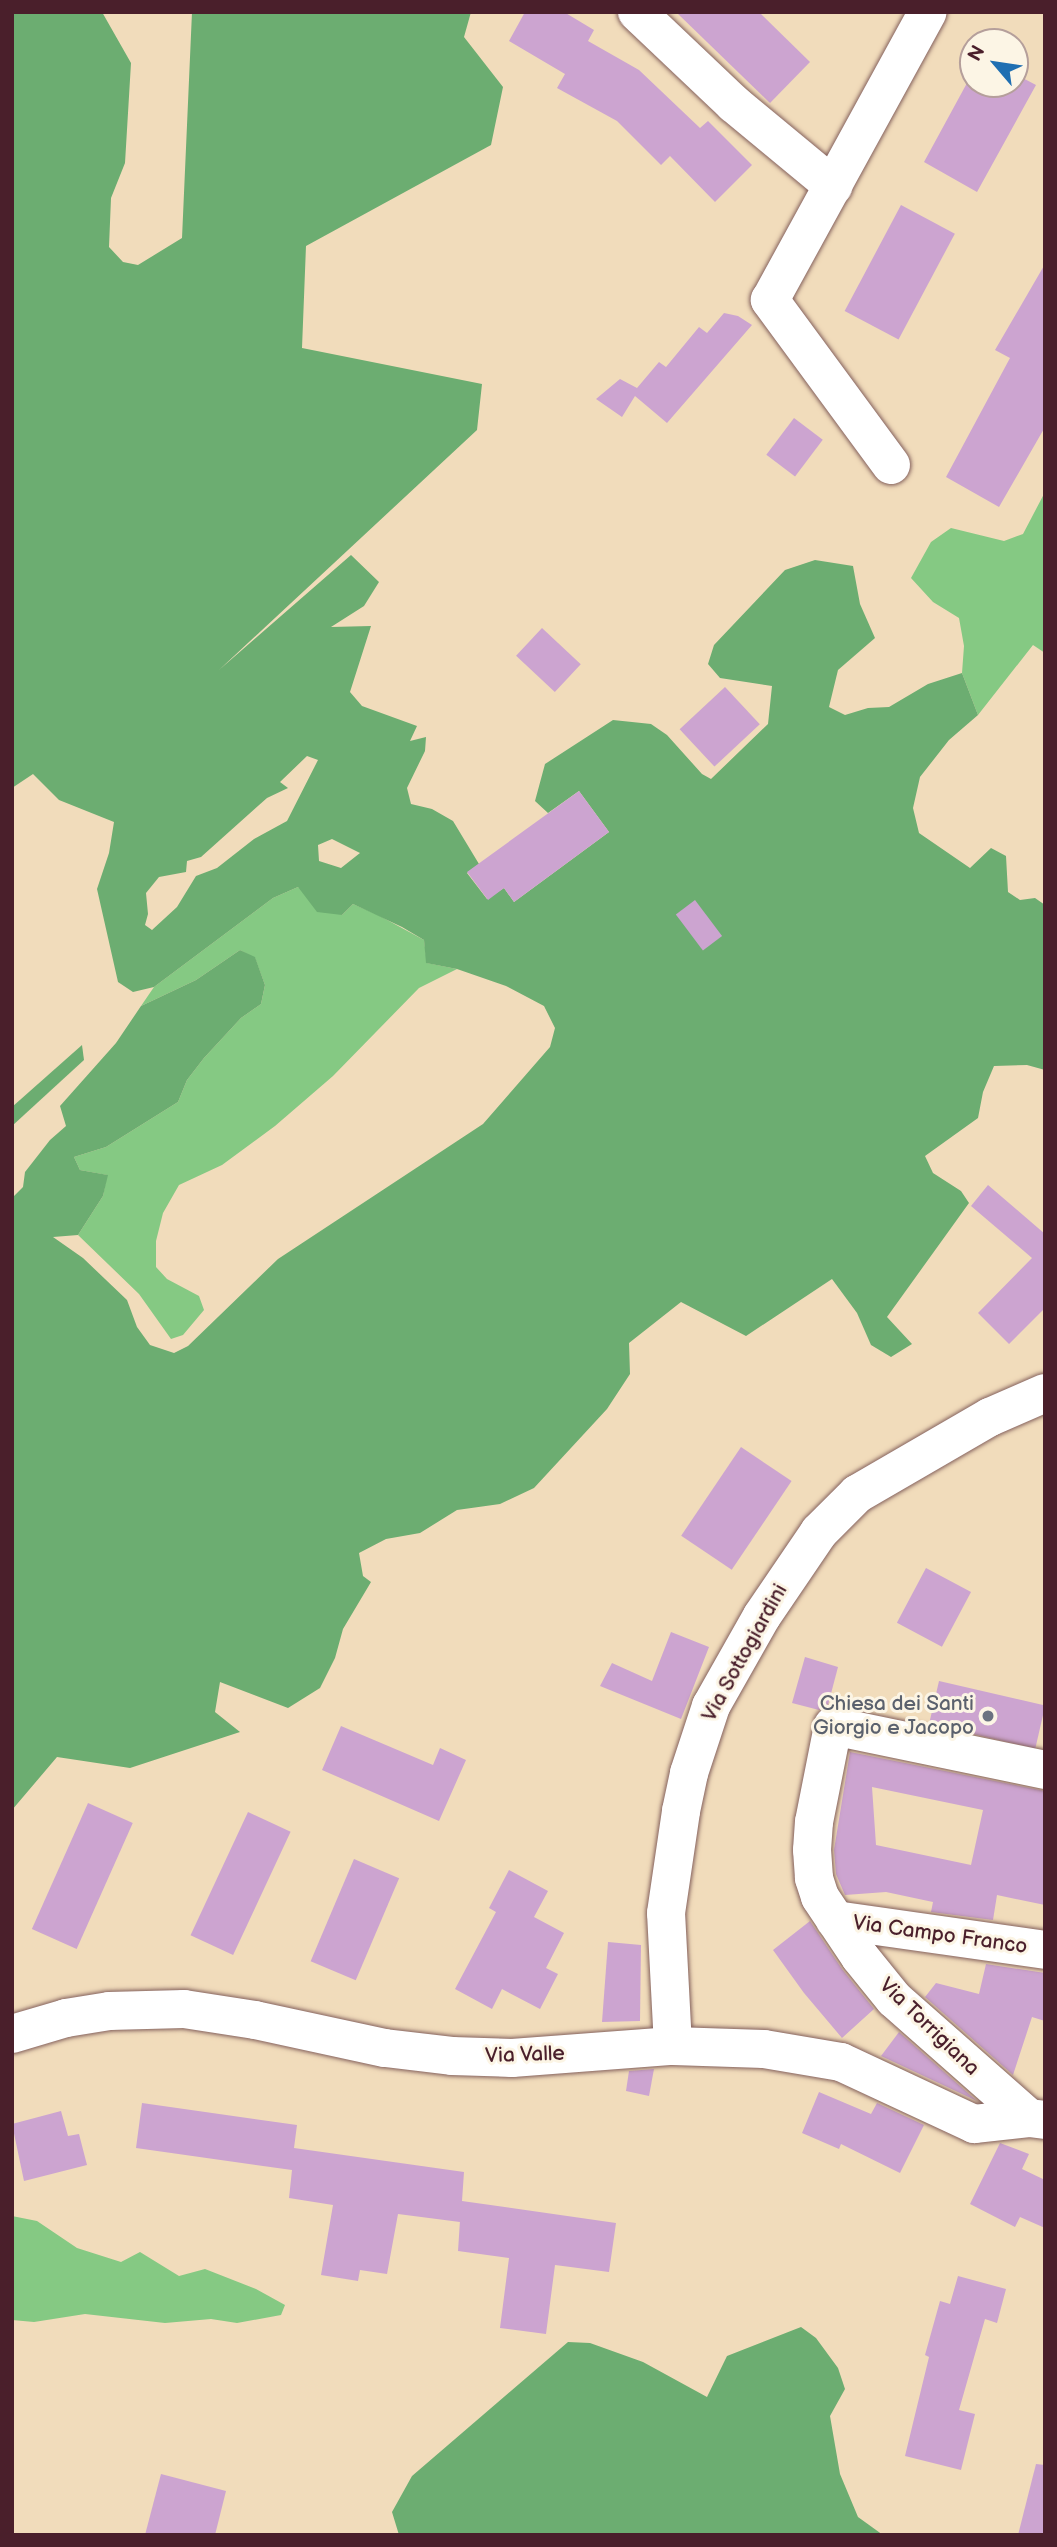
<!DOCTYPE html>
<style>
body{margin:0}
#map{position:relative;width:1057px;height:2547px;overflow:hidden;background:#f1dcbb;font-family:"Balsamiq Sans",sans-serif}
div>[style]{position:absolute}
.green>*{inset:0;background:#85c983}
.forest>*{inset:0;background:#6cad71}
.building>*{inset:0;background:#cca4d0;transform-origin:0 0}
.roads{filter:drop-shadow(0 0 2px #84615d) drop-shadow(0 0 2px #84615d)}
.minor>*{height:38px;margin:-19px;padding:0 19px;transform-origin:19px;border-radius:19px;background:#fff}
.dots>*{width:19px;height:19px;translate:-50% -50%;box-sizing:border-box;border:4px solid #fcf5e5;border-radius:50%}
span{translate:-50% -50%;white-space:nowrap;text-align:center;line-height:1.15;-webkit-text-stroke:6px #fcf5e5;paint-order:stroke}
.street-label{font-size:21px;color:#4a1f2b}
.worship-label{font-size:21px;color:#5b616d}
.right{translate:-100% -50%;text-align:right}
.frame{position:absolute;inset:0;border:14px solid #4a1f2b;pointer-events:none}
.north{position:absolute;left:959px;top:28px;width:70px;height:70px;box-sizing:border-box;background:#fcf5e5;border:2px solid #b59f9b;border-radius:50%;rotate:299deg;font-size:19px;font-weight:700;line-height:28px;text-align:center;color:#4a1f2b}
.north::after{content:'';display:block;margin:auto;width:24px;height:32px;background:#1f6fb2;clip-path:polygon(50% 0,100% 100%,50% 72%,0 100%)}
</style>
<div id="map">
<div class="green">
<i style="clip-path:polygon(1045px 492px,1045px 653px,1033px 645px,978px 715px,962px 673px,964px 646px,959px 618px,933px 602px,911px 578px,931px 542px,951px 528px,1004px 541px,1023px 534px)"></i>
<i style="clip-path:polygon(298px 887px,342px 915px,353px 904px,378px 915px,424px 940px,427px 963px,457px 969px,419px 988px,333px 1076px,275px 1126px,222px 1165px,179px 1185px,163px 1213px,156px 1241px,156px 1267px,167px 1279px,199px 1296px,204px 1310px,183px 1335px,171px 1339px,139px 1294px,78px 1235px,103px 1196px,107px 1175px,80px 1170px,74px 1157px,106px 1147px,178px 1102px,187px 1080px,204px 1058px,241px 1018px,261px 1004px,265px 985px,255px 958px,240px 950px,196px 980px,141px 1006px,154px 987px,273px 898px)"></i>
<i style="clip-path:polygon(12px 2216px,37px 2221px,77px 2248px,121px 2262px,140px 2252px,179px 2276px,205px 2269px,256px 2289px,285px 2305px,281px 2315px,237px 2323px,211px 2319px,165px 2323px,85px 2314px,34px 2322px,12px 2320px)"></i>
</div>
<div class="forest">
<i style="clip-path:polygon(evenodd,12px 12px,102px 12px,131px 63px,125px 163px,111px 198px,109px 247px,123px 262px,138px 265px,182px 238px,192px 12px,471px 12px,464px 37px,503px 87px,491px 145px,306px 246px,302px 348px,482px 384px,477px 430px,219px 670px,351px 555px,379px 582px,364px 606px,331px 627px,371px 626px,350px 692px,362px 706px,417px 726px,410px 741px,426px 737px,425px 751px,407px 788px,411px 804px,432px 809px,453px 821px,479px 864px,467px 873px,487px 899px,504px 888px,514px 902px,609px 832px,579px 791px,548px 813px,535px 801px,545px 764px,613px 720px,651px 724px,667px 735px,702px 774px,711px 779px,768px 724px,772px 686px,720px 678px,708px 664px,714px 645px,785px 570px,815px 560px,853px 566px,860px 604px,875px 638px,838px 670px,829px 707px,845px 715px,868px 708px,889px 707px,928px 684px,962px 673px,978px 715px,949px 740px,920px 777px,913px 808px,919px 833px,970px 868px,991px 848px,1006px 856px,1008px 892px,1020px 900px,1035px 898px,1045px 905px,1045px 1070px,1027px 1065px,994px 1066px,983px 1092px,978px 1118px,925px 1156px,933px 1173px,961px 1191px,969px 1203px,887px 1317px,912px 1344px,891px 1357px,871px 1345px,857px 1313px,832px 1279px,746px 1336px,681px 1302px,629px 1343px,630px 1374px,607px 1409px,534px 1488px,500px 1504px,457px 1510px,420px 1533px,386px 1539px,359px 1553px,363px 1576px,371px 1582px,343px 1629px,335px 1658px,320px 1688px,288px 1708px,220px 1682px,215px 1712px,240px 1732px,130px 1768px,57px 1757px,12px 1810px,12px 1198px,23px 1187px,25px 1172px,50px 1140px,66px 1126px,60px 1106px,116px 1043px,141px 1006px,196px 980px,240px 950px,255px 957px,265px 985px,261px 1004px,241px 1018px,204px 1058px,187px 1080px,178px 1102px,106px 1147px,74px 1157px,80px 1170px,108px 1175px,103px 1196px,78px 1235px,53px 1237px,83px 1258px,127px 1300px,137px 1327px,150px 1345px,174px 1353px,188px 1346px,278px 1259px,483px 1124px,550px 1047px,555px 1028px,544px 1006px,506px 986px,457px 969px,426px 963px,424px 940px,402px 927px,353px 904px,342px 915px,317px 912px,298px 887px,273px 898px,154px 987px,133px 992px,118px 982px,97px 889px,109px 853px,114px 822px,59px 800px,33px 774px,12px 788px,12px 12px,307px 756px,318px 760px,287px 821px,254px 839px,217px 868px,196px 876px,177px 907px,152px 930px,145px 925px,148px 914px,146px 893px,159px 877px,186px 872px,187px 861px,201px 857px,267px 798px,288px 788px,280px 782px,307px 756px,12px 12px,332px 839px,360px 853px,341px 868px,319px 861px,318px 845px,332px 839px)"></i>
<i style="clip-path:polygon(82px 1045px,84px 1060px,12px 1126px,12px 1107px)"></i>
<i style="clip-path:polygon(801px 2327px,816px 2338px,838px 2368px,845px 2389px,830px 2416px,840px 2474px,858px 2517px,883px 2535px,399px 2535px,392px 2512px,412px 2476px,568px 2342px,590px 2343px,643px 2362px,707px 2397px,727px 2356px)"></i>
</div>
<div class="building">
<i style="clip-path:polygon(525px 12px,564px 12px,594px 30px,588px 41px,639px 70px,700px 128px,708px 121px,752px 165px,715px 202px,670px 156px,661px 165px,617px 121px,557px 88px,565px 74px,509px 41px)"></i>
<i style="clip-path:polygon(676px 12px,759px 12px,810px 62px,770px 103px)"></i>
<i style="clip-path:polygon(973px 72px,973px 84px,1015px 84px,1015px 74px,1036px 85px,977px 192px,924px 162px)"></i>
<i style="left:901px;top:205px;width:61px;height:120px;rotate:28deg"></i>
<i style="clip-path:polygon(1045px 264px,1045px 427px,999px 507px,946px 477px,1010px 358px,995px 350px)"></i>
<i style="clip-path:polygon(724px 313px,738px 316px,752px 325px,667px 423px,635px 396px,622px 417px,596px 399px,620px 379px,637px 388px,659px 362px,666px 367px,699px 327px,707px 333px)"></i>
<i style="left:794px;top:418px;width:36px;height:46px;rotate:37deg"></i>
<i style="left:542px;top:628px;width:53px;height:38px;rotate:43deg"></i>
<i style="left:725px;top:687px;width:51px;height:62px;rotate:47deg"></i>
<i style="clip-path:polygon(579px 791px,609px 832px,514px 902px,504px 888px,488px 900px,467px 872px)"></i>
<i style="left:695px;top:900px;width:45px;height:24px;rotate:53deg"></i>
<i style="clip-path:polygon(988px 1185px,1045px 1234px,1045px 1308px,1009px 1344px,978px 1313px,1032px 1258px,971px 1206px)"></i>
<i style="left:741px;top:1447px;width:61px;height:107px;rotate:34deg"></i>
<i style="left:926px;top:1568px;width:51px;height:62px;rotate:28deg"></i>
<i style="clip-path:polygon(671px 1632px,709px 1647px,681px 1719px,600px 1686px,612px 1663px,652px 1681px)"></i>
<i style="clip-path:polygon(805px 1657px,838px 1667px,828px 1705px,819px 1710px,792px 1703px)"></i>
<i style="left:939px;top:1681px;width:109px;height:44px;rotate:13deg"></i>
<i style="clip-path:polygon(341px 1726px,433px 1765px,440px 1748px,466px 1760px,439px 1821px,322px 1770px)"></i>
<i style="clip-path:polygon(evenodd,850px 1752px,1045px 1791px,1045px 1905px,997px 1895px,993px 1920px,931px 1912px,933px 1902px,886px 1892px,845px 1895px,836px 1874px,834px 1850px,850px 1752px,872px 1787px,983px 1810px,971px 1865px,876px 1845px,872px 1787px)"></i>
<i style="left:88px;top:1803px;width:49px;height:138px;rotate:24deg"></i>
<i style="left:248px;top:1812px;width:47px;height:136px;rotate:25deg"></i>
<i style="left:354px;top:1859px;width:49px;height:111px;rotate:23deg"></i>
<i style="clip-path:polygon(509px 1870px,548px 1891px,534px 1917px,564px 1933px,546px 1968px,558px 1974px,540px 2009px,502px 1989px,492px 2009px,455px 1989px,496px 1912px,489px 1908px)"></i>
<i style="clip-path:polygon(810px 1921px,842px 1969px,874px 2009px,842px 2038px,804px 1993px,773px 1950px)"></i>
<i style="clip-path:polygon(608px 1942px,641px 1945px,640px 2021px,602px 2022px)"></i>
<i style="clip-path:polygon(986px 1964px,1045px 1973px,1045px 2021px,1032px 2017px,1013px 2075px,925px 1997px,936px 1983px,979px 1994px)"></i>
<i style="clip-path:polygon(899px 2032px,977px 2101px,881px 2056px)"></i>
<i style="clip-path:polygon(654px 2069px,649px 2096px,626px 2091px,629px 2071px)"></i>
<i style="clip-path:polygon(819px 2092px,871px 2114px,877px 2103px,924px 2125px,900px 2173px,841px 2144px,839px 2149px,802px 2133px)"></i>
<i style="clip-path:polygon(142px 2103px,297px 2125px,294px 2148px,464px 2172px,462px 2201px,616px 2223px,609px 2272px,555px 2265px,546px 2334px,500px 2328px,509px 2258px,458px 2251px,461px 2205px,460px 2222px,398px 2214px,387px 2274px,360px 2270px,358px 2281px,321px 2275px,333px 2205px,289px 2198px,292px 2170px,136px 2148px)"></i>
<i style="clip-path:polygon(61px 2111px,68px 2136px,79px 2134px,87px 2165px,24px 2181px,12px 2124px)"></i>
<i style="clip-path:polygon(1000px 2143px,1029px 2154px,1022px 2169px,1045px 2180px,1045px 2228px,1020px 2217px,1015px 2227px,970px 2204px)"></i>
<i style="clip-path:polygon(958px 2276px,1006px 2289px,997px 2323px,985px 2319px,959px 2410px,975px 2414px,961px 2470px,905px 2456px,929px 2357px,925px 2355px,940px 2301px,950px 2304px)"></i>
<i style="clip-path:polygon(1036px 2464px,1045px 2465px,1045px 2535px,1018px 2535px)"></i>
<i style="clip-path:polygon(161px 2474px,226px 2491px,215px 2535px,145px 2535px)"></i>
</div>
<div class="roads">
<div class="minor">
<i style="left:637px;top:12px;width:134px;rotate:43.5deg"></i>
<i style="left:734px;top:104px;width:129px;rotate:39.6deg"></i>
<i style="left:891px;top:465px;width:205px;rotate:-126.3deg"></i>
<i style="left:770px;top:300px;width:328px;rotate:-61.3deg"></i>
<i style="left:835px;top:1920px;width:212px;rotate:8.1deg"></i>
<i style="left:12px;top:2034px;width:56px;rotate:-16.5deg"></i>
<i style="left:66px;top:2018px;width:44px;rotate:-9.2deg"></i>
<i style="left:109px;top:2011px;width:75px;rotate:-1.5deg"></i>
<i style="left:184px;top:2009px;width:72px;rotate:8.8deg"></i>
<i style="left:255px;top:2020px;width:133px;rotate:12.2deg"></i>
<i style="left:385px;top:2048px;width:67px;rotate:6.8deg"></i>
<i style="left:452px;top:2056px;width:60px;rotate:1.9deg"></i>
<i style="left:512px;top:2058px;width:161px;rotate:-4.3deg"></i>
<i style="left:673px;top:2046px;width:91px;rotate:1.9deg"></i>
<i style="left:764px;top:2049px;width:78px;rotate:9.6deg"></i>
<i style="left:841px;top:2062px;width:147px;rotate:25deg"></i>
<i style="left:974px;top:2124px;width:55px;rotate:-6.2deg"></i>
<i style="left:1029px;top:2118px;width:16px;rotate:7deg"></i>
<i style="left:673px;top:2046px;width:133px;rotate:-93deg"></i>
<i style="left:666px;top:1913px;width:103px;rotate:-81.6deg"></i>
<i style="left:681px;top:1811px;width:39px;rotate:-78deg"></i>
<i style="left:689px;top:1773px;width:71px;rotate:-71.8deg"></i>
<i style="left:711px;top:1706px;width:103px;rotate:-60.5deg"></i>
<i style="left:762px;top:1616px;width:102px;rotate:-55.8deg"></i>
<i style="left:819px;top:1532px;width:54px;rotate:-45deg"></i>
<i style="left:857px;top:1494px;width:154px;rotate:-30.1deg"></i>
<i style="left:990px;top:1417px;width:60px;rotate:-23.6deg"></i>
<i style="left:1029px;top:2118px;width:180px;rotate:-138.6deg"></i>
<i style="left:894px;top:1999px;width:54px;rotate:-129deg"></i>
<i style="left:860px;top:1957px;width:72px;rotate:-123.7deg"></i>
<i style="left:820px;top:1897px;width:20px;rotate:-108deg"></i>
<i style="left:814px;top:1878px;width:28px;rotate:-94deg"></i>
<i style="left:812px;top:1850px;width:28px;rotate:-86deg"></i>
<i style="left:814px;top:1822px;width:98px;rotate:-78.8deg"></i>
<i style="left:833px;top:1726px;width:217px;rotate:11.7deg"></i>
</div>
</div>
<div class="dots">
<i style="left:988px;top:1716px;background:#6b7280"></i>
</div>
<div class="street-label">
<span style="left:745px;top:1653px;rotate:-61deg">Via Sottogiardini</span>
<span style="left:940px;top:1935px;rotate:8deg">Via Campo Franco</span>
<span style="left:929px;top:2027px;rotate:44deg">Via Torrigiana</span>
<span style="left:525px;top:2055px;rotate:-2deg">Via Valle</span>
</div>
<div class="worship-label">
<span class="right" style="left:974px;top:1716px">Chiesa dei Santi<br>Giorgio e Jacopo</span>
</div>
<div class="frame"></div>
<div class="north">N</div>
</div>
